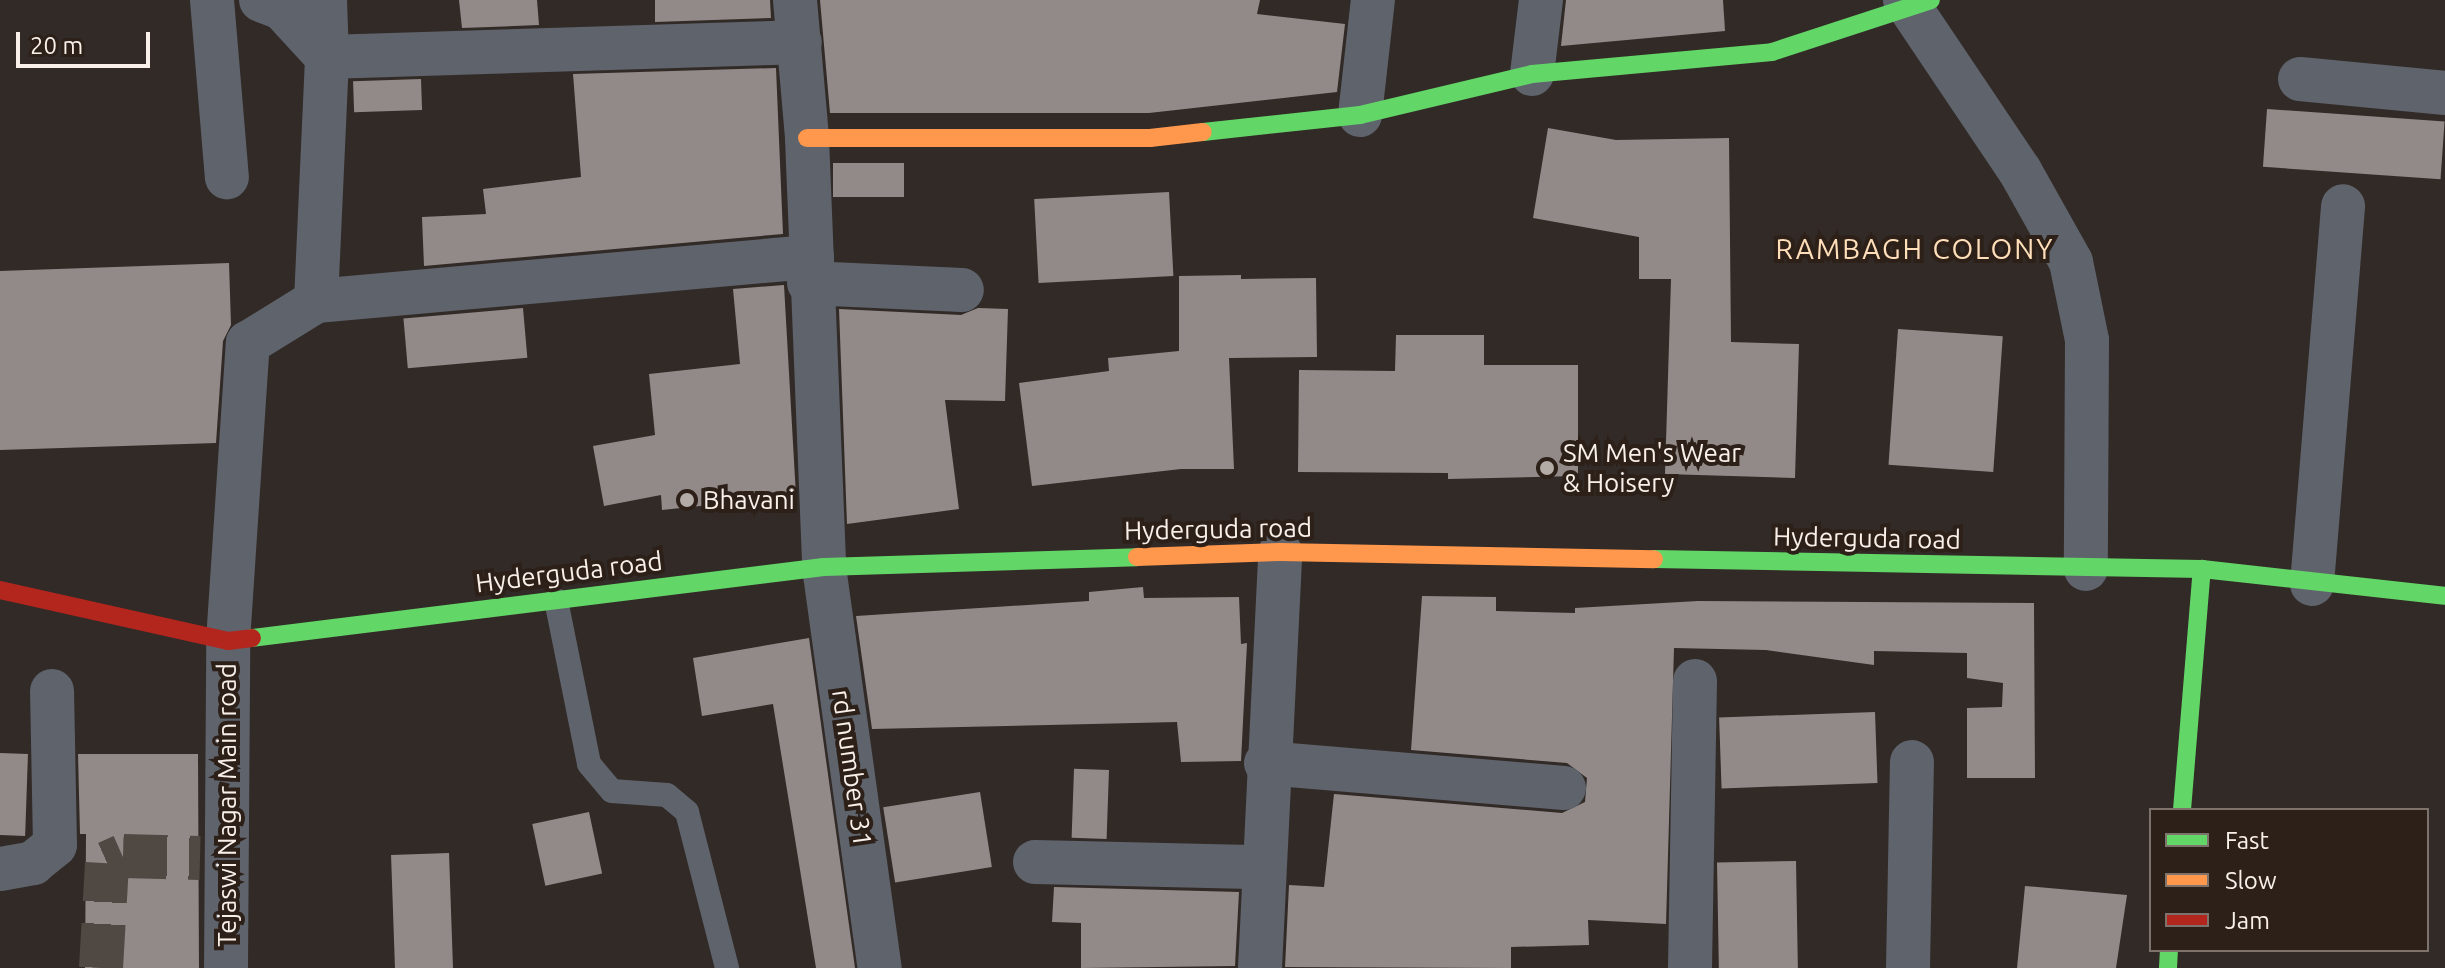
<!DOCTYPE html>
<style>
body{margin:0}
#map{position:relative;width:2445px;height:968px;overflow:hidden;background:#322a26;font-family:Ubuntu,sans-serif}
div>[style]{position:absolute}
.building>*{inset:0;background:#928a88;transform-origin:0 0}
.street-tunnel>*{height:44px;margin-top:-22px;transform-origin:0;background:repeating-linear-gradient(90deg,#504843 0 44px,transparent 0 66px)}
.lane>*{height:24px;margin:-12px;padding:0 12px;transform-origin:12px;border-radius:12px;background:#5e636c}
.street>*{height:44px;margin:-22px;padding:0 22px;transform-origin:22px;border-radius:22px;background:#5e636c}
.fast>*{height:18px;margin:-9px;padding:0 9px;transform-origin:9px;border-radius:9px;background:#63d668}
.slow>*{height:18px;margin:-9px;padding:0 9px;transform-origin:9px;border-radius:9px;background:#ff974d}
.jam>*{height:18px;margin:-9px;padding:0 9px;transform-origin:9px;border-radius:9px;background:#b3261e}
.dots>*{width:22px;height:22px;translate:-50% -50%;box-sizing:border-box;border:4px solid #2c2018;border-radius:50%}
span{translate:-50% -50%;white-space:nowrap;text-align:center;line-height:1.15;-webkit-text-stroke:8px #2c2018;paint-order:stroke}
.poi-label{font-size:26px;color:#f9f0ea}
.left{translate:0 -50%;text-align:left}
.street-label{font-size:26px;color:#f9f0ea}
.neighbourhood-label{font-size:28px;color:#ffdeba;letter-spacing:2px}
.legend{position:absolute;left:2149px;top:808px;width:280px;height:144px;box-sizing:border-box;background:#2c2018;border:2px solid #7e736c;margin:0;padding:10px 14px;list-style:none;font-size:24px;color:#f9f0ea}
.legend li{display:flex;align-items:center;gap:16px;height:40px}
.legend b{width:40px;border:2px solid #7e736c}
.scale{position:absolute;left:16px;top:32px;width:134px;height:36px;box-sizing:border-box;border:4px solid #f9f0ea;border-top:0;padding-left:10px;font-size:24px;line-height:28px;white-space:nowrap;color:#f9f0ea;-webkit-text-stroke:6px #2c2018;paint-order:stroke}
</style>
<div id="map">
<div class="building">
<i style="clip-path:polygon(459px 0,537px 0,539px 25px,462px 28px)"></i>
<i style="clip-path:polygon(655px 0,770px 0,771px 18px,655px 22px)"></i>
<i style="clip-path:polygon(820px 0,1260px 0,1257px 14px,1345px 24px,1337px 92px,1149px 113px,830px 113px)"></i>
<i style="clip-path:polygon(1566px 0,1723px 0,1725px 31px,1561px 46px)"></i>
<i style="clip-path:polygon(776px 68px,783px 234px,424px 266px,422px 217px,486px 214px,483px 189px,581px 177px,573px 74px)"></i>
<i style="left:421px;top:79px;width:31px;height:68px;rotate:88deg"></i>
<i style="left:2267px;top:109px;width:178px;height:58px;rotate:4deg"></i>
<i style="clip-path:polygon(1548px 128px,1616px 140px,1729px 138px,1731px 342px,1799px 344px,1795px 478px,1665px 474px,1671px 279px,1639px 279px,1639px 237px,1533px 218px)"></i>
<i style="left:833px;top:163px;width:71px;height:34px"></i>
<i style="left:1169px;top:192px;width:84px;height:135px;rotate:87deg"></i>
<i style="clip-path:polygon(229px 263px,231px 325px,223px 341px,216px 443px,0 450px,0 271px)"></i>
<i style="clip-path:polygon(1241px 275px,1241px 279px,1316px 278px,1317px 357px,1229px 358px,1234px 469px,1181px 469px,1032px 486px,1019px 383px,1109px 371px,1108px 358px,1179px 351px,1179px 276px)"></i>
<i style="clip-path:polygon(784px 285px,796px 496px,662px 510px,661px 495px,604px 506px,593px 446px,655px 435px,649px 374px,740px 364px,733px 289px)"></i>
<i style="left:523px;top:308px;width:50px;height:120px;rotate:85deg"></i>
<i style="clip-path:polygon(978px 308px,1008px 309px,1005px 401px,945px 400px,959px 509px,847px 524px,839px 309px,961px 315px)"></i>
<i style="left:1898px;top:329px;width:105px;height:136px;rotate:4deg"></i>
<i style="clip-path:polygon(1396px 335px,1484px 335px,1484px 365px,1578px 365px,1578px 476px,1448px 479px,1448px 473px,1298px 472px,1299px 370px,1395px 371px)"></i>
<i style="clip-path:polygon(1143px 587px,1144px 598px,1239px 597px,1241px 644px,1247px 643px,1241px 761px,1181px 762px,1177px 722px,872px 729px,856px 616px,1089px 601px,1089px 592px)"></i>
<i style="clip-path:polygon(1422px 596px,1496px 597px,1496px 611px,1575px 613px,1575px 608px,1698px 601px,2034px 603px,2035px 778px,1967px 778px,1967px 708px,2002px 707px,2003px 683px,1967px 678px,1967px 653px,1874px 651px,1874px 665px,1766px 650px,1674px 648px,1666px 924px,1588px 920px,1589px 945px,1511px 947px,1511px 968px,1285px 967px,1289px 885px,1324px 887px,1334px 794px,1562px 813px,1585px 802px,1587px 778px,1567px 763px,1411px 750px)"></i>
<i style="clip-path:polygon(809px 638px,855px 968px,816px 968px,773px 704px,702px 716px,693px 658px)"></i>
<i style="left:1875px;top:712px;width:71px;height:156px;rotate:88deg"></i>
<i style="left:0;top:753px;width:28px;height:82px;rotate:2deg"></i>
<i style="clip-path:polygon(78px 754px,198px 754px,199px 968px,85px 968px,86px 834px,80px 834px)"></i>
<i style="left:1109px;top:770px;width:69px;height:35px;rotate:92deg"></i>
<i style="left:980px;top:792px;width:76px;height:98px;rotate:81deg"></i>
<i style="left:589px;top:812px;width:63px;height:58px;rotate:78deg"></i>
<i style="left:449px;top:853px;width:115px;height:58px;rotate:88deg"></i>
<i style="left:1796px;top:861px;width:107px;height:79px;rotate:89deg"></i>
<i style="clip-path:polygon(2025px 886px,2127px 895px,2116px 968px,2017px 968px)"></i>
<i style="clip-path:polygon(1054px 887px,1239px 892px,1235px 966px,1081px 968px,1081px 923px,1052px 922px)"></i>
</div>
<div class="street-tunnel">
<i style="left:101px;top:968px;width:105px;rotate:-86.7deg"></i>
<i style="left:107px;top:863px;width:17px;rotate:-24deg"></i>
<i style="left:123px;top:856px;width:77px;rotate:1.5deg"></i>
</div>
<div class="lane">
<i style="left:556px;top:600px;width:167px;rotate:78.6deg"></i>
<i style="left:589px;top:764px;width:35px;rotate:50deg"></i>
<i style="left:612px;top:791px;width:55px;rotate:4.2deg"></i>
<i style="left:667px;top:795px;width:26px;rotate:40deg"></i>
<i style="left:687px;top:812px;width:161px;rotate:75.6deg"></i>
</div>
<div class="street">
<i style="left:212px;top:0;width:178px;rotate:85.2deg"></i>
<i style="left:261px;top:0;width:22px;rotate:21deg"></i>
<i style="left:282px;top:8px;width:67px;rotate:47.4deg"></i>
<i style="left:327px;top:57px;width:473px;rotate:-1.8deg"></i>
<i style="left:795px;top:0;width:139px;rotate:85deg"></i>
<i style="left:807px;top:138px;width:429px;rotate:87.7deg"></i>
<i style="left:824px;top:567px;width:405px;rotate:82.1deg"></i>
<i style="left:1905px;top:0;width:206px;rotate:56.1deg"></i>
<i style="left:2020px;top:171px;width:104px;rotate:60.7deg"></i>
<i style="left:2071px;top:262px;width:80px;rotate:78.4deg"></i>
<i style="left:2087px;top:340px;width:229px;rotate:90.3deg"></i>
<i style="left:1532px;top:74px;width:75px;rotate:-83.1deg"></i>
<i style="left:2300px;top:79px;width:146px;rotate:5.5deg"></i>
<i style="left:1360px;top:115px;width:116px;rotate:-83.6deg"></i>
<i style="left:809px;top:283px;width:153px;rotate:2.6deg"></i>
<i style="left:316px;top:301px;width:498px;rotate:-5.1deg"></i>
<i style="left:2312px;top:584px;width:379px;rotate:-85.3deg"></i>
<i style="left:1266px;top:763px;width:299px;rotate:4.8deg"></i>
<i style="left:1035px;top:862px;width:227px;rotate:1.3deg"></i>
<i style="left:0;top:869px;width:34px;rotate:-10deg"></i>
<i style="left:33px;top:863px;width:28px;rotate:-39deg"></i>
<i style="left:55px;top:845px;width:154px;rotate:-91.1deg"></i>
<i style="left:226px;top:968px;width:327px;rotate:-89.6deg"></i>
<i style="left:228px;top:641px;width:299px;rotate:-86.2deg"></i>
<i style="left:248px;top:343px;width:80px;rotate:-31.7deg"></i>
<i style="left:316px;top:301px;width:244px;rotate:-87.4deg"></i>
<i style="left:327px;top:57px;width:57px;rotate:-92deg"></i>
<i style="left:1260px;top:968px;width:416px;rotate:-87.2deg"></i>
<i style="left:1690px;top:968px;width:287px;rotate:-89deg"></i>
<i style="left:1908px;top:968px;width:206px;rotate:-88.9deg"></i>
</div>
<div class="fast">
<i style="left:1203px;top:132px;width:158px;rotate:-6.2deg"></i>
<i style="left:1360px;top:115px;width:177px;rotate:-13.4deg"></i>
<i style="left:1532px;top:74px;width:241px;rotate:-5.2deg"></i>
<i style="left:1772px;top:52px;width:167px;rotate:-18.1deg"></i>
<i style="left:1654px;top:559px;width:548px;rotate:1.05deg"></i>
<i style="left:2202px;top:569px;width:244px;rotate:6.3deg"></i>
<i style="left:252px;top:638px;width:576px;rotate:-7.08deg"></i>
<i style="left:824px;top:567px;width:313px;rotate:-1.8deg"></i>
<i style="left:2182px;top:810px;width:242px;rotate:-85.3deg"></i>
<i style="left:2168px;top:968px;width:18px;rotate:-87deg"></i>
</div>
<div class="slow">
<i style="left:807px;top:138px;width:343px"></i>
<i style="left:1150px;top:138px;width:53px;rotate:-6.5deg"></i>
<i style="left:1137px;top:557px;width:143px;rotate:-2deg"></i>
<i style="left:1280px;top:552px;width:374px;rotate:1.1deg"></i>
</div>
<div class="jam">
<i style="left:0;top:590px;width:234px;rotate:12.6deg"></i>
<i style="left:228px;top:641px;width:24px;rotate:-7deg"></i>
</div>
<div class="dots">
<i style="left:1547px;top:468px;background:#b3aba5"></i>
<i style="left:687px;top:500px;background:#b3aba5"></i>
</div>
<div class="poi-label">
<span class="left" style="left:1563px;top:468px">SM Men's Wear<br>&amp; Hoisery</span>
<span class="left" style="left:703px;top:500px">Bhavani</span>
</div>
<div class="street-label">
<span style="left:1218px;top:529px;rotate:-1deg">Hyderguda road</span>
<span style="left:1867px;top:538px;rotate:1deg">Hyderguda road</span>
<span style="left:569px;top:572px;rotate:-7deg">Hyderguda road</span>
<span style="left:852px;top:768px;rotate:82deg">rd number 31</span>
<span style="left:227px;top:805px;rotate:-90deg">Tejaswi Nagar Main road</span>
</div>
<div class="neighbourhood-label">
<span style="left:1915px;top:249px">RAMBAGH COLONY</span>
</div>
<ul class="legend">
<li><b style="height:10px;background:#63d668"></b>Fast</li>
<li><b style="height:10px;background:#ff974d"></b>Slow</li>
<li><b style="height:10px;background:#b3261e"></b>Jam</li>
</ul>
<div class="scale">20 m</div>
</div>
